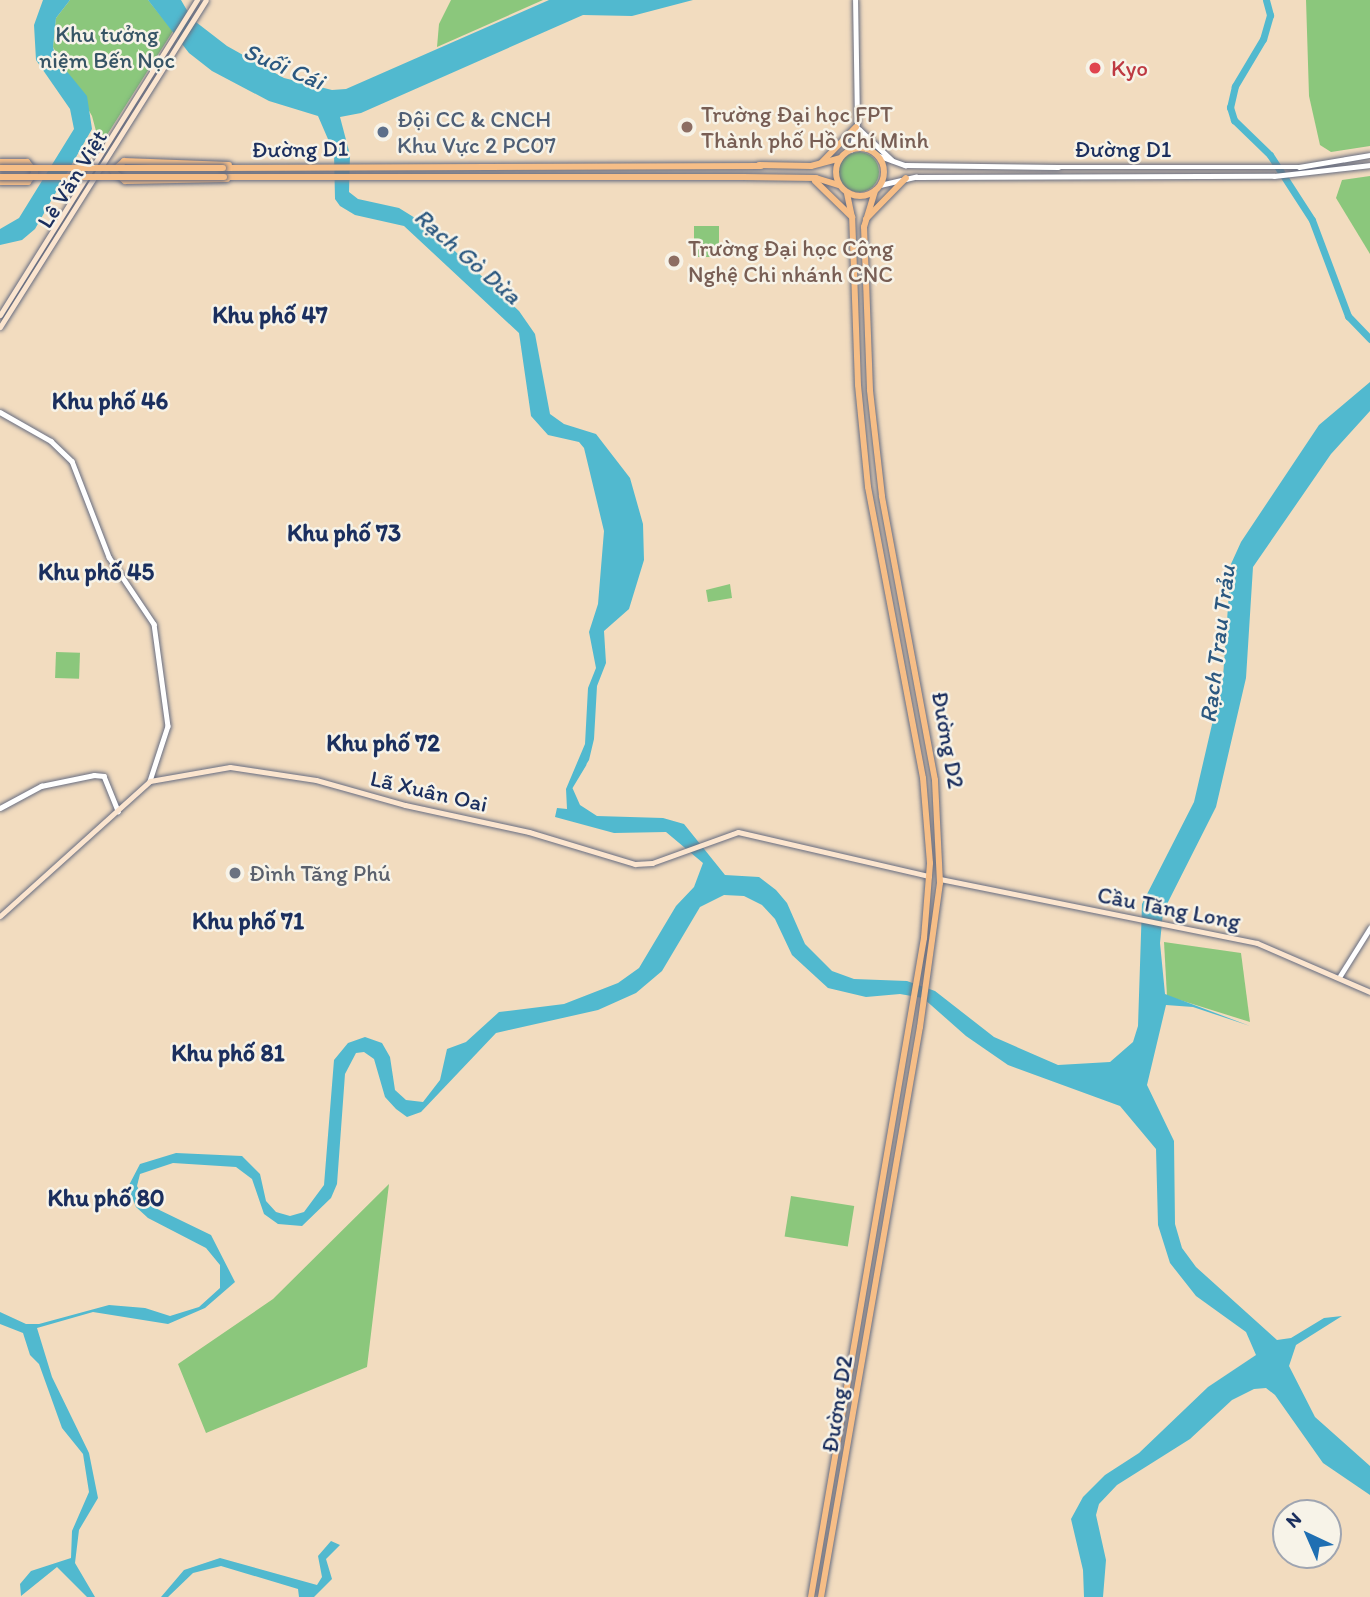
<!DOCTYPE html>
<meta charset="utf-8">
<style>
body{margin:0}
#map{position:relative;width:1370px;height:1597px;overflow:hidden;background:#f2dcbf;font-family:Itim,sans-serif}
div>[style]{position:absolute}
.green>*{inset:0;background:#8bc77c;transform-origin:0 0}
.round{border-radius:50%}
.water>*{inset:0;background:#51b9cf}
.stream>*{height:2px;margin:-1px;padding:0 1px;transform-origin:1px;border-radius:1px;background:#51b9cf}
.river>*{height:7px;margin:-3.5px;padding:0 3.5px;transform-origin:3.5px;border-radius:3.5px;background:#51b9cf}
.roads{filter:drop-shadow(0 0 2px #666c80) drop-shadow(0 0 2px #666c80)}
.tertiary>*{height:4.5px;margin:-2.25px;padding:0 2.25px;transform-origin:2.25px;border-radius:2.25px;background:#fff}
.secondary>*{height:5px;margin:-2.5px;padding:0 2.5px;transform-origin:2.5px;border-radius:2.5px;background:#fbe5cf}
.primary>*{height:6px;margin:-3px;padding:0 3px;transform-origin:3px;border-radius:3px;background:#f6be87}
.primary>.ring{margin:-3px;padding:0;box-sizing:content-box;background:none;border:6px solid #f6be87;border-radius:50%}
.bridges{filter:drop-shadow(0 0 2px #666c80) drop-shadow(0 0 2px #666c80)}
.primary-bridge>*{height:6px;margin:-3px;padding:0 3px;transform-origin:3px;border-radius:3px;background:#f6be87}
.dots>*{width:19px;height:19px;translate:-50% -50%;box-sizing:border-box;border:4px solid #f7f3e8;border-radius:50%}
span{translate:-50% -50%;white-space:nowrap;text-align:center;line-height:1.15;-webkit-text-stroke:5px #f7f3e8;paint-order:stroke}
.park-label{font-size:23px;color:#375566}
.health-label{font-size:23px;color:#be3a42}
.left{translate:0 -50%;text-align:left}
.education-label{font-size:23px;color:#785e54}
.service-label{font-size:23px;color:#4e5e75}
.street-label{font-size:23px;color:#1b2f5e}
.worship-label{font-size:23px;color:#5b616d}
.water-label{font-size:24px;color:#2b5880;font-style:italic}
.neighbourhood-label{font-size:24px;color:#1b2f5e;font-weight:700}
.north{position:absolute;left:1272px;top:1499px;width:70px;height:70px;box-sizing:border-box;background:#f7f3e8;border:2px solid #9fa5b1;border-radius:50%;rotate:316deg;font-size:19px;font-weight:700;line-height:28px;text-align:center;color:#1b2f5e}
.north::after{content:'';display:block;margin:auto;width:24px;height:32px;background:#1f6fb2;clip-path:polygon(50% 0,100% 100%,50% 72%,0 100%)}
</style>
<div id="map">
<div class="green">
<i style="clip-path:polygon(70px 0,148px 0,173px 31px,100px 146px,92px 116px,53px 47px,56px 18px)"></i>
<i style="clip-path:polygon(451px 0,543px 0,437px 47px,439px 24px)"></i>
<i style="clip-path:polygon(1306px 0,1370px 0,1370px 146px,1331px 152px,1320px 145px,1309px 96px)"></i>
<i class="round" style="left:839px;top:152px;width:40px;height:40px"></i>
<i style="clip-path:polygon(1370px 176px,1370px 254px,1336px 198px,1342px 180px)"></i>
<i style="left:694px;top:226px;width:25px;height:31px"></i>
<i style="clip-path:polygon(730px 584px,732px 598px,708px 602px,706px 590px)"></i>
<i style="left:56px;top:652px;width:24px;height:26px;rotate:2deg"></i>
<i style="clip-path:polygon(1164px 942px,1241px 953px,1250px 1022px,1167px 996px)"></i>
<i style="clip-path:polygon(389px 1184px,367px 1367px,206px 1433px,178px 1364px,273px 1299px)"></i>
<i style="left:791px;top:1196px;width:64px;height:41px;rotate:9deg"></i>
</div>
<div class="water">
<i style="clip-path:polygon(43px 0,70px 0,56px 18px,53px 47px,56px 58px,87px 96px,92px 129px,35px 229px,22px 240px,0 245px,0 229px,19px 218px,74px 129px,70px 109px,36px 60px,34px 25px)"></i>
<i style="clip-path:polygon(148px 0,181px 0,192px 19px,227px 46px,284px 78px,332px 90px,346px 89px,549px 0,693px 0,632px 16px,583px 15px,361px 113px,340px 117px,350px 155px,349px 192px,358px 199px,399px 208px,428px 226px,519px 311px,535px 334px,550px 414px,564px 424px,596px 434px,630px 478px,643px 524px,644px 560px,629px 609px,604px 631px,606px 663px,597px 686px,594px 739px,589px 760px,572px 787px,580px 805px,597px 816px,663px 818px,684px 824px,725px 875px,759px 877px,776px 890px,787px 903px,805px 944px,832px 971px,854px 979px,907px 981px,935px 991px,994px 1037px,1058px 1065px,1110px 1062px,1133px 1042px,1138px 1026px,1142px 904px,1194px 802px,1223px 677px,1231px 564px,1241px 542px,1319px 425px,1370px 382px,1370px 411px,1331px 454px,1253px 567px,1246px 678px,1216px 807px,1163px 912px,1160px 943px,1165px 994px,1250px 1026px,1193px 1007px,1166px 1005px,1147px 1085px,1174px 1141px,1175px 1224px,1182px 1248px,1196px 1267px,1277px 1340px,1291px 1338px,1324px 1318px,1342px 1316px,1296px 1345px,1289px 1366px,1315px 1417px,1370px 1466px,1370px 1495px,1323px 1463px,1275px 1395px,1266px 1388px,1254px 1389px,1232px 1400px,1190px 1439px,1117px 1485px,1099px 1504px,1096px 1515px,1106px 1560px,1103px 1597px,1084px 1597px,1083px 1570px,1071px 1519px,1083px 1497px,1105px 1475px,1139px 1453px,1208px 1387px,1256px 1355px,1246px 1332px,1196px 1296px,1170px 1263px,1158px 1225px,1156px 1149px,1120px 1106px,1008px 1065px,966px 1036px,923px 998px,900px 994px,866px 997px,828px 988px,792px 955px,775px 919px,762px 905px,744px 896px,724px 895px,700px 907px,662px 971px,636px 993px,598px 1010px,496px 1033px,421px 1112px,407px 1117px,396px 1109px,385px 1097px,374px 1059px,364px 1052px,356px 1053px,345px 1074px,337px 1184px,331px 1198px,302px 1226px,278px 1224px,264px 1214px,252px 1179px,236px 1167px,173px 1163px,140px 1174px,137px 1186px,147px 1204px,211px 1235px,235px 1282px,205px 1308px,168px 1324px,93px 1312px,37px 1328px,52px 1377px,89px 1453px,98px 1498px,79px 1530px,75px 1563px,95px 1597px,87px 1597px,57px 1567px,21px 1596px,20px 1584px,31px 1571px,71px 1558px,72px 1531px,89px 1492px,83px 1454px,62px 1428px,39px 1364px,30px 1355px,23px 1333px,0 1324px,0 1312px,26px 1324px,39px 1324px,109px 1305px,145px 1308px,170px 1316px,199px 1307px,220px 1288px,220px 1265px,206px 1248px,148px 1218px,136px 1207px,128px 1187px,140px 1164px,176px 1153px,242px 1156px,260px 1174px,266px 1201px,276px 1212px,290px 1216px,304px 1212px,324px 1185px,334px 1060px,348px 1043px,365px 1037px,382px 1043px,390px 1057px,395px 1090px,406px 1100px,423px 1102px,440px 1080px,447px 1049px,466px 1042px,499px 1012px,564px 1004px,618px 983px,639px 968px,676px 906px,694px 887px,703px 863px,666px 832px,614px 833px,555px 817px,557px 808px,567px 809px,566px 789px,585px 744px,588px 688px,596px 668px,589px 632px,598px 604px,604px 531px,584px 448px,579px 442px,548px 435px,531px 416px,519px 333px,404px 226px,355px 215px,340px 206px,335px 199px,334px 153px,318px 116px,269px 101px,212px 71px,189px 53px)"></i>
<i style="clip-path:polygon(331px 1541px,340px 1545px,326px 1559px,332px 1579px,314px 1597px,299px 1597px,298px 1589px,221px 1566px,193px 1573px,168px 1597px,161px 1597px,184px 1570px,220px 1558px,317px 1585px,322px 1577px,318px 1556px)"></i>
</div>
<div class="stream">
<i style="left:572px;top:787px;width:26px;rotate:-59deg"></i>
</div>
<div class="river">
<i style="left:1266px;top:0;width:16px;rotate:75deg"></i>
<i style="left:1270px;top:15px;width:25px;rotate:106deg"></i>
<i style="left:1263px;top:39px;width:55px;rotate:120.8deg"></i>
<i style="left:1235px;top:86px;width:22px;rotate:103deg"></i>
<i style="left:1230px;top:107px;width:14px;rotate:73deg"></i>
<i style="left:1234px;top:120px;width:50px;rotate:44.2deg"></i>
<i style="left:1270px;top:155px;width:77px;rotate:57.1deg"></i>
<i style="left:1312px;top:220px;width:103px;rotate:69.4deg"></i>
<i style="left:1348px;top:316px;width:32px;rotate:46deg"></i>
</div>
<div class="roads">
<div class="tertiary">
<i style="left:859px;top:129px;width:45px;rotate:43.2deg"></i>
<i style="left:860px;top:130px;width:20px;rotate:70deg"></i>
<i style="left:851px;top:150px;width:28px;rotate:-77deg"></i>
<i style="left:857px;top:123px;width:123px;rotate:-90.9deg"></i>
<i style="left:877px;top:155px;width:30px;rotate:20deg"></i>
<i style="left:905px;top:165px;width:153px;rotate:0.7deg"></i>
<i style="left:1058px;top:167px;width:241px"></i>
<i style="left:1299px;top:167px;width:72px;rotate:-9.6deg"></i>
<i style="left:880px;top:185px;width:37px;rotate:-13deg"></i>
<i style="left:916px;top:177px;width:358px;rotate:-0.2deg"></i>
<i style="left:1274px;top:176px;width:97px;rotate:-6.5deg"></i>
<i style="left:0;top:412px;width:59px;rotate:29.6deg"></i>
<i style="left:51px;top:441px;width:29px;rotate:44deg"></i>
<i style="left:72px;top:461px;width:103px;rotate:68.9deg"></i>
<i style="left:109px;top:557px;width:81px;rotate:56.1deg"></i>
<i style="left:154px;top:624px;width:103px;rotate:82.2deg"></i>
<i style="left:168px;top:726px;width:58px;rotate:108.1deg"></i>
<i style="left:0;top:808px;width:47px;rotate:-28.2deg"></i>
<i style="left:41px;top:786px;width:54px;rotate:-11.7deg"></i>
<i style="left:94px;top:775px;width:10px;rotate:6deg"></i>
<i style="left:104px;top:776px;width:38px;rotate:68deg"></i>
<i style="left:1340px;top:976px;width:57px;rotate:-58deg"></i>
</div>
<div class="secondary">
<i style="left:0;top:315px;width:372px;rotate:-58deg"></i>
<i style="left:0;top:327px;width:386px;rotate:-57.8deg"></i>
<i style="left:940px;top:879px;width:323px;rotate:11.4deg"></i>
<i style="left:1257px;top:943px;width:123px;rotate:23.4deg"></i>
<i style="left:0;top:916px;width:202px;rotate:-42deg"></i>
<i style="left:150px;top:781px;width:81px;rotate:-9.9deg"></i>
<i style="left:230px;top:767px;width:87px;rotate:8.6deg"></i>
<i style="left:316px;top:780px;width:92px;rotate:15.7deg"></i>
<i style="left:405px;top:805px;width:127px;rotate:12.3deg"></i>
<i style="left:529px;top:832px;width:111px;rotate:16.8deg"></i>
<i style="left:635px;top:864px;width:17px;rotate:-3deg"></i>
<i style="left:652px;top:863px;width:91px;rotate:-19.8deg"></i>
<i style="left:738px;top:832px;width:196px;rotate:13deg"></i>
</div>
<div class="primary">
<i class="ring" style="left:836px;top:148px;width:42px;height:42px"></i>
<i style="left:0;top:162px;width:27px"></i>
<i style="left:27px;top:162px;width:13px;rotate:51deg"></i>
<i style="left:35px;top:172px;width:12px;rotate:125deg"></i>
<i style="left:28px;top:182px;width:28px;rotate:180deg"></i>
<i style="left:821px;top:163px;width:50px;rotate:-45.8deg"></i>
<i style="left:759px;top:165px;width:52px;rotate:1.1deg"></i>
<i style="left:811px;top:166px;width:30px;rotate:-15deg"></i>
<i style="left:223px;top:168px;width:538px;rotate:-0.21deg"></i>
<i style="left:224px;top:177px;width:519px"></i>
<i style="left:743px;top:177px;width:73px;rotate:0.8deg"></i>
<i style="left:816px;top:178px;width:24px;rotate:17deg"></i>
<i style="left:227px;top:179px;width:102px;rotate:178.9deg"></i>
<i style="left:125px;top:181px;width:16px;rotate:-140deg"></i>
<i style="left:113px;top:171px;width:15px;rotate:-42deg"></i>
<i style="left:124px;top:161px;width:105px;rotate:2.2deg"></i>
<i style="left:815px;top:181px;width:52px;rotate:44.2deg"></i>
<i style="left:866px;top:219px;width:57px;rotate:-45.7deg"></i>
<i style="left:811px;top:1597px;width:669px;rotate:-80.27deg"></i>
<i style="left:924px;top:938px;width:75px;rotate:-85.4deg"></i>
<i style="left:930px;top:863px;width:85px;rotate:-94.7deg"></i>
<i style="left:923px;top:778px;width:296px;rotate:-100.7deg"></i>
<i style="left:868px;top:487px;width:102px;rotate:-95.6deg"></i>
<i style="left:858px;top:385px;width:168px;rotate:-92deg"></i>
<i style="left:852px;top:217px;width:25px;rotate:-102deg"></i>
<i style="left:821px;top:1597px;width:579px;rotate:-80.15deg"></i>
<i style="left:920px;top:1027px;width:145px;rotate:-82.1deg"></i>
<i style="left:940px;top:883px;width:103px;rotate:-92.8deg"></i>
<i style="left:935px;top:780px;width:289px;rotate:-100.6deg"></i>
<i style="left:882px;top:496px;width:107px;rotate:-96.5deg"></i>
<i style="left:870px;top:390px;width:163px;rotate:-92.1deg"></i>
<i style="left:864px;top:227px;width:38px;rotate:-73deg"></i>
</div>
</div>
<div class="bridges">
<div class="primary-bridge">
<i style="left:0;top:168px;width:223px"></i>
<i style="left:0;top:177px;width:224px"></i>
</div>
</div>
<div class="dots">
<i style="left:1095px;top:68px;background:#e0444e"></i>
<i style="left:687px;top:127px;background:#8d6e63"></i>
<i style="left:383px;top:132px;background:#5c6f8a"></i>
<i style="left:674px;top:261px;background:#8d6e63"></i>
<i style="left:235px;top:873px;background:#6b7280"></i>
</div>
<div class="park-label">
<span style="left:107px;top:47px">Khu tưởng<br>niệm Bến Nọc</span>
</div>
<div class="health-label">
<span class="left" style="left:1111px;top:68px">Kyo</span>
</div>
<div class="education-label">
<span class="left" style="left:701px;top:127px">Trường Đại học FPT<br>Thành phố Hồ Chí Minh</span>
<span class="left" style="left:688px;top:261px">Trường Đại học Công<br>Nghệ Chi nhánh CNC</span>
</div>
<div class="service-label">
<span class="left" style="left:397px;top:132px">Đội CC &amp; CNCH<br>Khu Vực 2 PC07</span>
</div>
<div class="street-label">
<span style="left:300px;top:149px;rotate:-1deg">Đường D1</span>
<span style="left:1123px;top:149px">Đường D1</span>
<span style="left:72px;top:179px;rotate:-58deg">Lê Văn Việt</span>
<span style="left:948px;top:740px;rotate:80deg">Đường D2</span>
<span style="left:429px;top:791px;rotate:13deg">Lã Xuân Oai</span>
<span style="left:1169px;top:908px;rotate:11deg">Cầu Tăng Long</span>
<span style="left:837px;top:1404px;rotate:-81deg">Đường D2</span>
</div>
<div class="worship-label">
<span class="left" style="left:249px;top:873px">Đình Tăng Phú</span>
</div>
<div class="water-label">
<span style="left:284px;top:66px;rotate:23deg">Suối Cái</span>
<span style="left:468px;top:256px;rotate:41deg">Rạch Gò Dừa</span>
<span style="left:1217px;top:644px;rotate:-83deg">Rạch Trau Trảu</span>
</div>
<div class="neighbourhood-label">
<span style="left:270px;top:315px">Khu phố 47</span>
<span style="left:110px;top:401px">Khu phố 46</span>
<span style="left:344px;top:533px">Khu phố 73</span>
<span style="left:96px;top:572px">Khu phố 45</span>
<span style="left:383px;top:743px">Khu phố 72</span>
<span style="left:248px;top:921px">Khu phố 71</span>
<span style="left:228px;top:1053px">Khu phố 81</span>
<span style="left:106px;top:1198px">Khu phố 80</span>
</div>
<div class="north">N</div>
</div>
